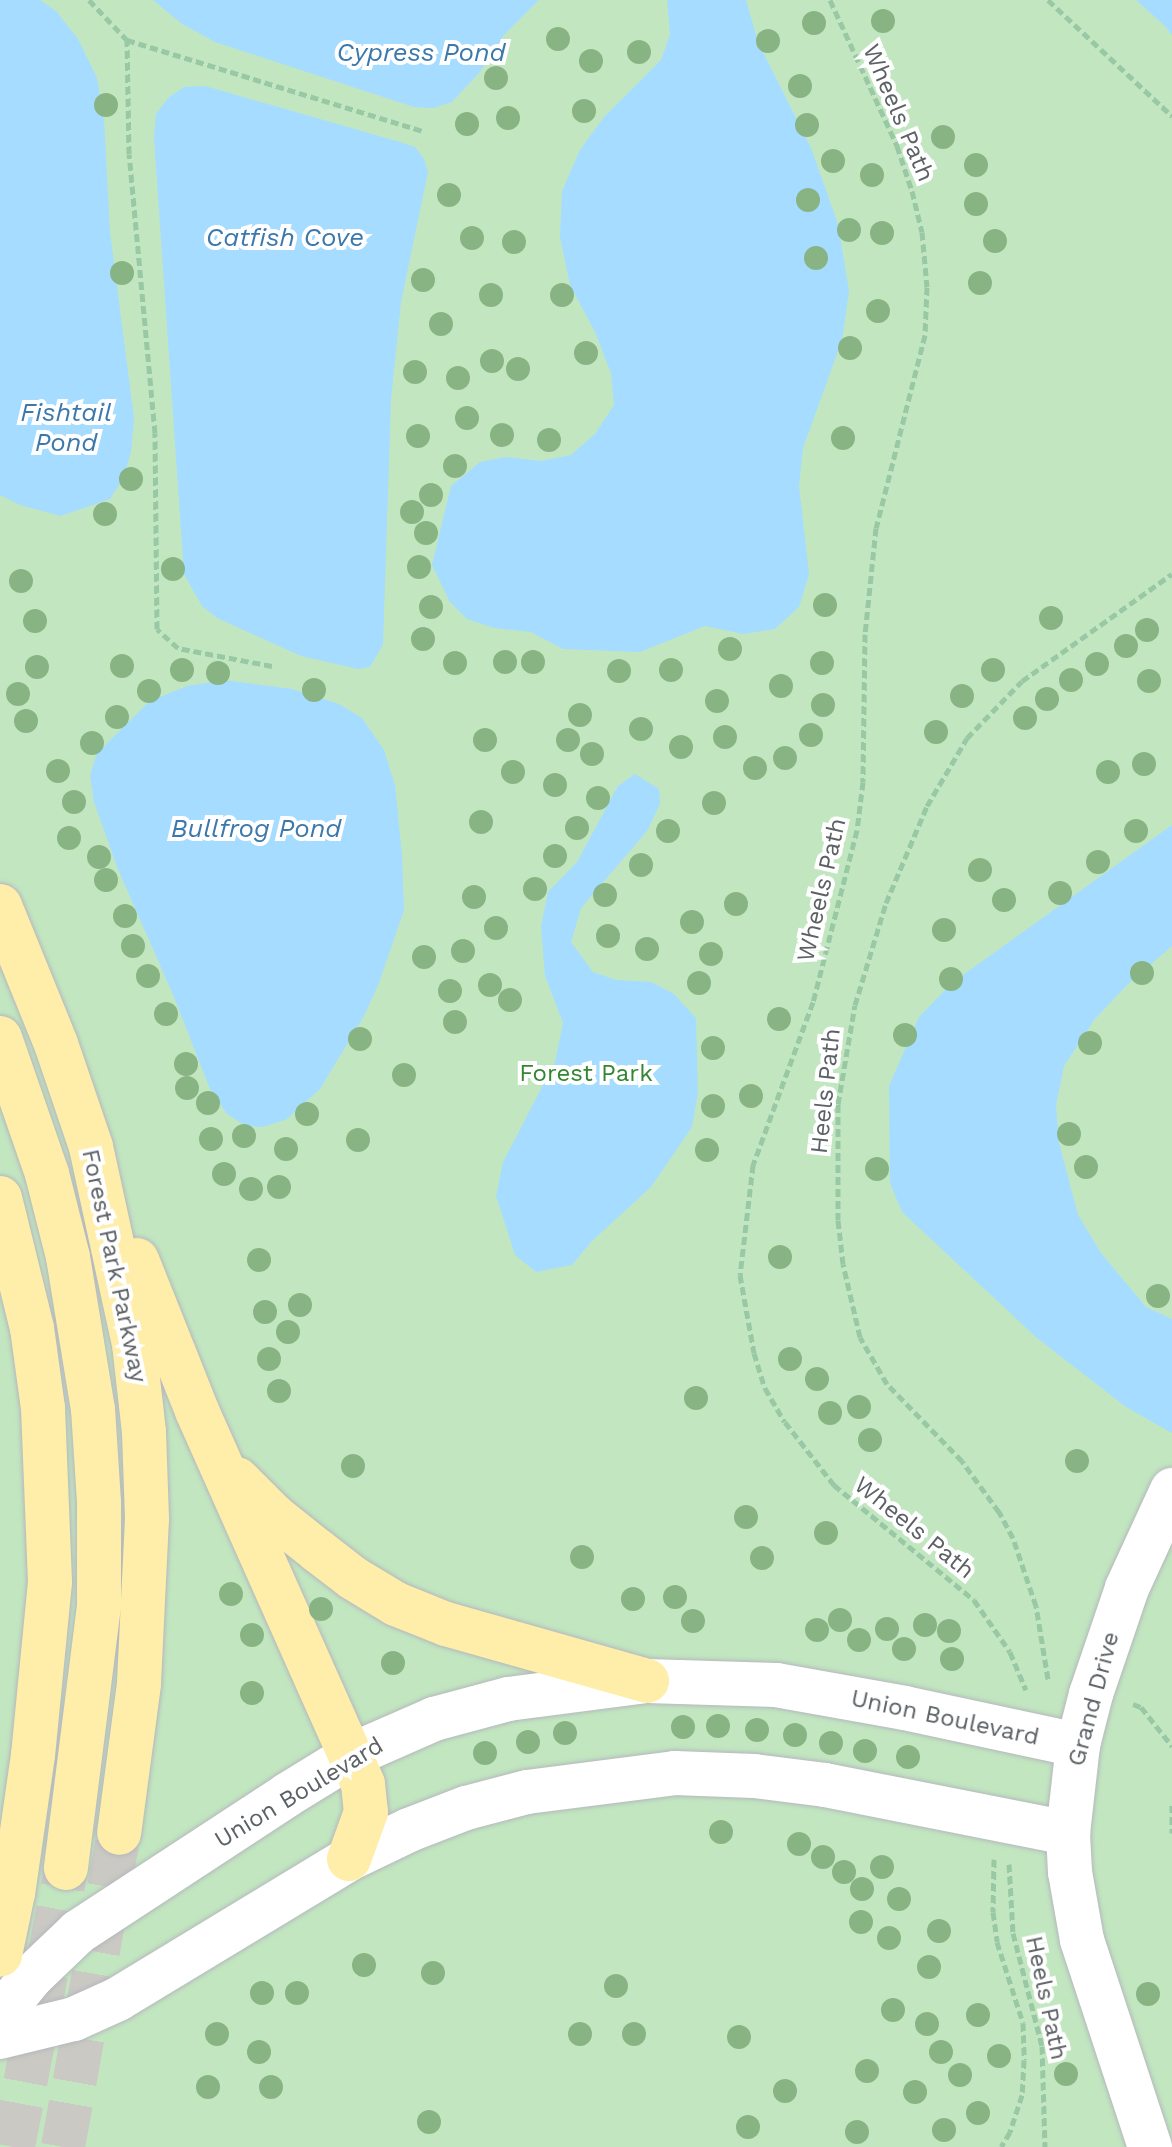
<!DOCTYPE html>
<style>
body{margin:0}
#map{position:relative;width:1172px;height:2147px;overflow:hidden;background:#efece4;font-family:"Work Sans",sans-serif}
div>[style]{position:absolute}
.green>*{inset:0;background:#c2e7c0;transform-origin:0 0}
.water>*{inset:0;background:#a5dcff}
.major-tunnel>*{height:44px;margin-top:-22px;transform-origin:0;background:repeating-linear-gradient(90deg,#cac9c4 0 44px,transparent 0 66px)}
.path>*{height:5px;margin-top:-2.5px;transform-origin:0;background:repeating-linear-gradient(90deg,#99c8a5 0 8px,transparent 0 12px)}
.roads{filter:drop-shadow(0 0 2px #b5b8bc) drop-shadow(0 0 2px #b5b8bc)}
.minor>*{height:44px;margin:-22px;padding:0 22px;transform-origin:22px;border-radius:22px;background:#fff}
.major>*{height:44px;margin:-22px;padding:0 22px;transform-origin:22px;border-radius:22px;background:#ffedaa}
.trees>*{width:24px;height:24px;margin:-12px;border-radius:50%;background:#88b483}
span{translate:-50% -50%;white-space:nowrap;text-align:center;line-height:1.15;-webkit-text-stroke:8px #fff;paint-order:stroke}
.street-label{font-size:24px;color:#5c6165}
.park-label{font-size:24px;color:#338633}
.water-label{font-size:26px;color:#3c78ab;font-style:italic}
</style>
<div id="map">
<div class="green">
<i style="left:0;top:0;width:1172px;height:2147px"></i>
</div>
<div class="water">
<i style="clip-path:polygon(0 0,40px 0,56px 11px,78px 39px,97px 78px,104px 120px,110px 232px,134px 418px,131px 452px,123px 479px,110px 499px,61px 516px,20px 505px,0 495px)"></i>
<i style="clip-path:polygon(153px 0,539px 0,504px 35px,479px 73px,452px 102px,433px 108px,414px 107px,215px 42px,182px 24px)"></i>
<i style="clip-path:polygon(667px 0,746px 0,758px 42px,811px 148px,838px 224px,849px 291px,842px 340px,803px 448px,799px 486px,809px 574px,799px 607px,775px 629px,743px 634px,705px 626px,640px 652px,563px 649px,531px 632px,494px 628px,467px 619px,450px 602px,432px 565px,451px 486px,480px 462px,506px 457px,541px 461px,571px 455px,595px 434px,614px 405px,611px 373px,595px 332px,570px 285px,560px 237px,562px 191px,580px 150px,604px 117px,661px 60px,670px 35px)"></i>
<i style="clip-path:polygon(1136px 0,1172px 0,1172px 35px,1165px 26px)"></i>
<i style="clip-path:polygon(205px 86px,400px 142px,415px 147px,424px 159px,428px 172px,401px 302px,391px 400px,383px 645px,370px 667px,358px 669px,301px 656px,217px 618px,202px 606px,184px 574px,154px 138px,156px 114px,168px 98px,184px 87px)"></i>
<i style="clip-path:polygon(224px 680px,292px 689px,339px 704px,362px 718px,384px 750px,395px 785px,402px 855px,404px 910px,379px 983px,364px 1016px,320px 1089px,287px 1119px,263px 1127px,246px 1126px,227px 1114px,210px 1089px,174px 997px,117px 867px,94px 802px,90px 776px,97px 753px,150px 701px,187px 686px)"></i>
<i style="clip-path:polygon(635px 774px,659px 789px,660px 804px,647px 831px,581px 908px,571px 942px,593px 972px,616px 980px,651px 982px,674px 994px,696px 1018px,698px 1093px,692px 1127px,651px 1187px,592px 1241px,572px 1265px,536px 1272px,515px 1255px,496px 1196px,503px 1162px,555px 1062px,563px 1023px,545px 976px,541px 926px,548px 892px,577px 862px,618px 786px)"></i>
<i style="clip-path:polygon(1172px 825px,1172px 946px,1128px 984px,1094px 1020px,1064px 1066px,1056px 1105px,1059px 1143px,1078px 1215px,1101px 1253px,1146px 1307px,1172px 1319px,1172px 1433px,1126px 1407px,1037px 1338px,902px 1212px,890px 1183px,889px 1086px,919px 1017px,952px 983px)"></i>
</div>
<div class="major-tunnel">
<i style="left:13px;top:2147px;width:284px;rotate:-79.2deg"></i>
<i style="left:63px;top:2147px;width:319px;rotate:-79.9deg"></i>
</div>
<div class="path">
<i style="left:89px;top:0;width:55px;rotate:46.5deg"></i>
<i style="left:830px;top:0;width:161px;rotate:65.3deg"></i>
<i style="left:897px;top:146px;width:47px;rotate:71.6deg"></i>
<i style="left:912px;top:191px;width:42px;rotate:76.3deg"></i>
<i style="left:922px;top:232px;width:55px;rotate:84.8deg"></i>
<i style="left:927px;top:287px;width:48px;rotate:92.4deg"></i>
<i style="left:925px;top:335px;width:199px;rotate:104.2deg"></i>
<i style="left:876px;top:528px;width:107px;rotate:95.9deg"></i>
<i style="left:865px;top:634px;width:148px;rotate:90.8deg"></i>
<i style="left:863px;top:782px;width:48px;rotate:97.1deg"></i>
<i style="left:857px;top:830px;width:178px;rotate:104.3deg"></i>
<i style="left:813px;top:1002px;width:174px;rotate:110.2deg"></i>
<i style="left:753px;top:1165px;width:111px;rotate:96.7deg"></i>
<i style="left:740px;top:1275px;width:79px;rotate:79.8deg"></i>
<i style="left:754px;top:1353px;width:37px;rotate:73deg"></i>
<i style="left:765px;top:1388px;width:39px;rotate:60deg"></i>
<i style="left:785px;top:1422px;width:80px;rotate:52.1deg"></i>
<i style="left:834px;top:1485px;width:181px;rotate:39.4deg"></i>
<i style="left:974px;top:1600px;width:63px;rotate:55.3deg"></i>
<i style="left:1010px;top:1652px;width:41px;rotate:67.2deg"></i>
<i style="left:1048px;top:0;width:170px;rotate:43.1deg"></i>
<i style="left:272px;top:666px;width:96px;rotate:-169.2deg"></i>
<i style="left:178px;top:648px;width:28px;rotate:-138deg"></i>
<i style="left:157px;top:629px;width:196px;rotate:-90.6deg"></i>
<i style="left:155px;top:433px;width:280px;rotate:-95.3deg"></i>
<i style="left:129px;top:154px;width:114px;rotate:-91deg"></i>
<i style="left:127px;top:40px;width:309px;rotate:17.1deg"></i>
<i style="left:1048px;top:1679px;width:74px;rotate:-99.3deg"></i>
<i style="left:1036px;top:1606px;width:72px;rotate:-108.7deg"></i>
<i style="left:1013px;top:1538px;width:30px;rotate:-118deg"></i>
<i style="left:999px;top:1512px;width:63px;rotate:-126deg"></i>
<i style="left:962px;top:1461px;width:107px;rotate:-134.2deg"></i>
<i style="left:887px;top:1384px;width:54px;rotate:-119.9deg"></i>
<i style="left:860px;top:1337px;width:75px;rotate:-103.1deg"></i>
<i style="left:843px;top:1264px;width:44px;rotate:-96.5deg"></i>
<i style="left:838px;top:1220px;width:116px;rotate:-90deg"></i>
<i style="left:838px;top:1104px;width:100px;rotate:-80.3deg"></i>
<i style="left:855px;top:1005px;width:107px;rotate:-73.1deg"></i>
<i style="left:886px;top:903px;width:105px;rotate:-67.1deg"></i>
<i style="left:927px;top:806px;width:79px;rotate:-59.5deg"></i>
<i style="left:967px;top:738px;width:79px;rotate:-46deg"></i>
<i style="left:1022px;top:681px;width:184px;rotate:-35.5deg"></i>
<i style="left:1133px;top:1704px;width:9px;rotate:21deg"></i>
<i style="left:1141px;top:1707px;width:50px;rotate:51.5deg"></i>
<i style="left:1172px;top:1805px;width:28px;rotate:90deg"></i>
<i style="left:994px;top:1859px;width:53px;rotate:91.1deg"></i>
<i style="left:993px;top:1912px;width:30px;rotate:82deg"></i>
<i style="left:997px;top:1942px;width:85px;rotate:72.2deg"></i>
<i style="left:1023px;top:2023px;width:37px;rotate:88deg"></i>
<i style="left:1024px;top:2060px;width:35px;rotate:93deg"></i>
<i style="left:1022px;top:2095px;width:39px;rotate:108deg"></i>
<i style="left:1010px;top:2132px;width:17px;rotate:121deg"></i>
<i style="left:1009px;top:1864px;width:69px;rotate:86.7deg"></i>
<i style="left:1013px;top:1933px;width:117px;rotate:75.6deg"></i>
<i style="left:1042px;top:2046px;width:101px;rotate:88.3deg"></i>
</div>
<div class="roads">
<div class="minor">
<i style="left:0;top:2015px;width:50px;rotate:-50.6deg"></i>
<i style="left:32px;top:1976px;width:64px;rotate:-43.7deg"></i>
<i style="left:78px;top:1932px;width:250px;rotate:-33.2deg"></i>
<i style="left:287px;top:1795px;width:76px;rotate:-31.6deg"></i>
<i style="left:352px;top:1755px;width:90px;rotate:-23.7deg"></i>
<i style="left:434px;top:1719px;width:77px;rotate:-15.1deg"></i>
<i style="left:508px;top:1699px;width:140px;rotate:-7.4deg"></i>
<i style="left:647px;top:1681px;width:129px;rotate:1.8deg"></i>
<i style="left:776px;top:1685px;width:131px;rotate:10.1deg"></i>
<i style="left:905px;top:1708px;width:177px;rotate:12.1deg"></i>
<i style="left:0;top:2037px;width:76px;rotate:-13.7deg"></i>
<i style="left:74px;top:2019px;width:48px;rotate:-24.4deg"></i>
<i style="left:118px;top:1999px;width:270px;rotate:-31.2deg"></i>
<i style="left:349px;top:1859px;width:67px;rotate:-25.8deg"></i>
<i style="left:409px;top:1830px;width:61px;rotate:-21.1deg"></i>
<i style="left:466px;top:1808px;width:63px;rotate:-14.7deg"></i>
<i style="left:527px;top:1792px;width:149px;rotate:-7.3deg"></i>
<i style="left:675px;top:1773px;width:79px;rotate:2.2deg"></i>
<i style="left:754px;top:1776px;width:72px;rotate:7.2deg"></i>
<i style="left:825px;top:1785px;width:248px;rotate:11.2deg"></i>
<i style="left:1150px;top:2147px;width:218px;rotate:-108.2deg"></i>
<i style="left:1082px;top:1940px;width:69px;rotate:-100deg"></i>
<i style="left:1070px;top:1872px;width:39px;rotate:-93deg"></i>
<i style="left:1068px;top:1833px;width:89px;rotate:-83.5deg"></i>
<i style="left:1078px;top:1745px;width:53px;rotate:-75.7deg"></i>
<i style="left:1091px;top:1694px;width:112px;rotate:-71.2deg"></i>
<i style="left:1127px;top:1588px;width:108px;rotate:-65.3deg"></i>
</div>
<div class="major">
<i style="left:0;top:906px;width:149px;rotate:67.9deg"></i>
<i style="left:56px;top:1044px;width:109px;rotate:71.2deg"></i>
<i style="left:91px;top:1147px;width:202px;rotate:77.7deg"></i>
<i style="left:134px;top:1344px;width:89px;rotate:83.5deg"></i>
<i style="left:144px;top:1432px;width:87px;rotate:88deg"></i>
<i style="left:147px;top:1519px;width:165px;rotate:92.8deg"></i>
<i style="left:139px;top:1684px;width:150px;rotate:97.6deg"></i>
<i style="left:0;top:1038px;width:144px;rotate:70.9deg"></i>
<i style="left:47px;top:1174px;width:86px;rotate:75.8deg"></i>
<i style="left:68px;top:1257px;width:154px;rotate:80.7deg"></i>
<i style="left:93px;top:1409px;width:94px;rotate:86.3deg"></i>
<i style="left:99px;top:1503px;width:103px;rotate:90deg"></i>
<i style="left:99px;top:1606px;width:264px;rotate:97.2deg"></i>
<i style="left:0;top:1198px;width:134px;rotate:76.2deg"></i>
<i style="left:32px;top:1328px;width:81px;rotate:82.2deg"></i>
<i style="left:43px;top:1408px;width:174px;rotate:87.7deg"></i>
<i style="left:50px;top:1582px;width:174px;rotate:95.6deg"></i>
<i style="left:33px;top:1755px;width:139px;rotate:98.2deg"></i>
<i style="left:13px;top:1893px;width:63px;rotate:101.8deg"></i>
<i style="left:137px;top:1260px;width:162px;rotate:68.3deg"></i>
<i style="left:197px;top:1411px;width:408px;rotate:66deg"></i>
<i style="left:363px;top:1784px;width:28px;rotate:84deg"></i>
<i style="left:366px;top:1812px;width:50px;rotate:109.9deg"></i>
<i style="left:237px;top:1479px;width:52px;rotate:45deg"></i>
<i style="left:274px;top:1516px;width:56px;rotate:38.5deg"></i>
<i style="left:318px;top:1551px;width:44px;rotate:37.6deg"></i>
<i style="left:353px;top:1578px;width:50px;rotate:31.2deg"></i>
<i style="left:396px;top:1604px;width:54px;rotate:21.8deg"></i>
<i style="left:446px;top:1624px;width:209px;rotate:15.8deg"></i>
</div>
</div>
<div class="trees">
<i style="left:883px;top:21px"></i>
<i style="left:814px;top:23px"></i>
<i style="left:558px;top:39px"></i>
<i style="left:768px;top:41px"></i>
<i style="left:639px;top:52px"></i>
<i style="left:591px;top:61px"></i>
<i style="left:496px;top:78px"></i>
<i style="left:800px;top:86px"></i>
<i style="left:106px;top:105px"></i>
<i style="left:584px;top:111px"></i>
<i style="left:508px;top:118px"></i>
<i style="left:467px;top:124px"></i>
<i style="left:807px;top:125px"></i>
<i style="left:943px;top:137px"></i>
<i style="left:833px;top:161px"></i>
<i style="left:976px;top:165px"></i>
<i style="left:872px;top:175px"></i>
<i style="left:449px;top:195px"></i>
<i style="left:808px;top:200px"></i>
<i style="left:976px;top:204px"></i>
<i style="left:849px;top:230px"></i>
<i style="left:882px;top:233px"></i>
<i style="left:472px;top:238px"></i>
<i style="left:995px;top:241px"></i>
<i style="left:514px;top:242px"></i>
<i style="left:816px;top:258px"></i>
<i style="left:122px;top:273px"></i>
<i style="left:423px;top:280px"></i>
<i style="left:980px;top:283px"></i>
<i style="left:491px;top:295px"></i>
<i style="left:562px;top:295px"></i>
<i style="left:878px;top:311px"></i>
<i style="left:441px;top:324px"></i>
<i style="left:850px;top:348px"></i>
<i style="left:586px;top:353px"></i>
<i style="left:492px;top:361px"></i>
<i style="left:518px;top:369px"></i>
<i style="left:415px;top:372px"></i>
<i style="left:458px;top:378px"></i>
<i style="left:467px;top:418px"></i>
<i style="left:502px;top:435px"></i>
<i style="left:418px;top:436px"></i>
<i style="left:843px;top:438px"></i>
<i style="left:549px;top:440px"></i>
<i style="left:455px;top:466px"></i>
<i style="left:131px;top:479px"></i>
<i style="left:431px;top:495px"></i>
<i style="left:412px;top:512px"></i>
<i style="left:105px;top:514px"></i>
<i style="left:426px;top:533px"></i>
<i style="left:419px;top:567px"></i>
<i style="left:173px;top:569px"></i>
<i style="left:21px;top:581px"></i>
<i style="left:825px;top:605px"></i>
<i style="left:431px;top:607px"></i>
<i style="left:1051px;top:618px"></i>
<i style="left:35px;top:621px"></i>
<i style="left:1147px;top:630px"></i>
<i style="left:423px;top:639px"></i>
<i style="left:1126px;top:646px"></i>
<i style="left:730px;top:649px"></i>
<i style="left:505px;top:662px"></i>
<i style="left:533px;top:662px"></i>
<i style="left:455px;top:663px"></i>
<i style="left:822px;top:663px"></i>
<i style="left:1097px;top:664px"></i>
<i style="left:122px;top:666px"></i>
<i style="left:37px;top:667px"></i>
<i style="left:182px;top:670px"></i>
<i style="left:671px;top:670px"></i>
<i style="left:993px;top:670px"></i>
<i style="left:619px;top:671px"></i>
<i style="left:218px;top:673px"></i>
<i style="left:1071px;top:680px"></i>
<i style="left:1149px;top:681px"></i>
<i style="left:781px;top:686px"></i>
<i style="left:314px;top:690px"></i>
<i style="left:149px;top:691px"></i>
<i style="left:18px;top:694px"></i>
<i style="left:962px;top:696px"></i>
<i style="left:1047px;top:699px"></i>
<i style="left:717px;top:701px"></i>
<i style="left:823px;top:705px"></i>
<i style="left:580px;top:715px"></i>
<i style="left:117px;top:717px"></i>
<i style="left:1025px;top:718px"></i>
<i style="left:26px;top:721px"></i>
<i style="left:641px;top:729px"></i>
<i style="left:936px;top:732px"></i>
<i style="left:811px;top:735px"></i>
<i style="left:725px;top:737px"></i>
<i style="left:485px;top:740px"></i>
<i style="left:568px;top:740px"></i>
<i style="left:92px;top:743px"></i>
<i style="left:681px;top:747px"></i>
<i style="left:592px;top:754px"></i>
<i style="left:785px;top:758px"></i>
<i style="left:1144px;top:764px"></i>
<i style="left:755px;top:768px"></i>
<i style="left:58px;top:771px"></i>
<i style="left:513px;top:772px"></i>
<i style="left:1108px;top:772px"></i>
<i style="left:555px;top:785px"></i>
<i style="left:598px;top:798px"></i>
<i style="left:74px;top:802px"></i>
<i style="left:714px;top:803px"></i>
<i style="left:481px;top:822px"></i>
<i style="left:577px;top:828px"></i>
<i style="left:668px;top:831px"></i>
<i style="left:1136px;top:831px"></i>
<i style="left:69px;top:838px"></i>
<i style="left:555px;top:856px"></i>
<i style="left:99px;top:857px"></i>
<i style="left:1098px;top:862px"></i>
<i style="left:641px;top:865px"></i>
<i style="left:980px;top:870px"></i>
<i style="left:106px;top:880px"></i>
<i style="left:535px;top:889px"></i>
<i style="left:1060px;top:893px"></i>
<i style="left:605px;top:895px"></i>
<i style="left:474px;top:897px"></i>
<i style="left:1004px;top:900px"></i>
<i style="left:736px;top:904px"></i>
<i style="left:125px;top:916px"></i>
<i style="left:692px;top:922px"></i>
<i style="left:496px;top:928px"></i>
<i style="left:944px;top:930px"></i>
<i style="left:608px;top:936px"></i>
<i style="left:133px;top:946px"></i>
<i style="left:647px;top:949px"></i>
<i style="left:463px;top:951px"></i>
<i style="left:711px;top:954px"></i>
<i style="left:424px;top:957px"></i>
<i style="left:1142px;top:973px"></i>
<i style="left:148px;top:976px"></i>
<i style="left:951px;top:979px"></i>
<i style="left:699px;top:983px"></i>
<i style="left:490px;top:985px"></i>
<i style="left:450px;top:991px"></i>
<i style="left:510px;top:1000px"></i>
<i style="left:166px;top:1014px"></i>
<i style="left:779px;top:1019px"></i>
<i style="left:455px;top:1022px"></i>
<i style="left:905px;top:1035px"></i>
<i style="left:360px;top:1039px"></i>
<i style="left:1090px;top:1043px"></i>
<i style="left:713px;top:1048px"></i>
<i style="left:186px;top:1064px"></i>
<i style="left:404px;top:1075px"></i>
<i style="left:187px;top:1088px"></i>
<i style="left:751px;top:1096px"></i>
<i style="left:208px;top:1103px"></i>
<i style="left:713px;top:1106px"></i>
<i style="left:307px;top:1114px"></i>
<i style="left:1069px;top:1134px"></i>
<i style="left:244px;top:1136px"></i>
<i style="left:211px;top:1139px"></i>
<i style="left:358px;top:1140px"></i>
<i style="left:286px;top:1149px"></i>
<i style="left:707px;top:1150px"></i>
<i style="left:1086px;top:1167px"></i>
<i style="left:877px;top:1169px"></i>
<i style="left:224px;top:1174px"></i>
<i style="left:279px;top:1187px"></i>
<i style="left:251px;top:1189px"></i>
<i style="left:780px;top:1257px"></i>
<i style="left:259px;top:1260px"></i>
<i style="left:1158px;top:1296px"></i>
<i style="left:300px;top:1305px"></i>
<i style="left:265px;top:1312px"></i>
<i style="left:288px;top:1332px"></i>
<i style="left:269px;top:1359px"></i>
<i style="left:790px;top:1359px"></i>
<i style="left:817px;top:1379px"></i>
<i style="left:279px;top:1391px"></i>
<i style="left:696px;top:1398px"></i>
<i style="left:859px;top:1407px"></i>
<i style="left:830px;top:1413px"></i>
<i style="left:870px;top:1440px"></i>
<i style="left:1077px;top:1461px"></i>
<i style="left:353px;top:1466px"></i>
<i style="left:746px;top:1517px"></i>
<i style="left:826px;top:1533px"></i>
<i style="left:582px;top:1557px"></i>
<i style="left:762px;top:1558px"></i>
<i style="left:231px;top:1594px"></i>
<i style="left:675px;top:1597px"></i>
<i style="left:633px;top:1599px"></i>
<i style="left:321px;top:1609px"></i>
<i style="left:840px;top:1620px"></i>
<i style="left:693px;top:1621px"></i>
<i style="left:925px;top:1625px"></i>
<i style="left:887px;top:1629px"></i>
<i style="left:817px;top:1630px"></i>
<i style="left:949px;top:1631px"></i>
<i style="left:252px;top:1635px"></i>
<i style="left:859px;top:1640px"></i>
<i style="left:904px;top:1649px"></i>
<i style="left:952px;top:1659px"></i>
<i style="left:393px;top:1663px"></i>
<i style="left:252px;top:1693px"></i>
<i style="left:718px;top:1726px"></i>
<i style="left:683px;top:1727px"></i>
<i style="left:757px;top:1730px"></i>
<i style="left:565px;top:1733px"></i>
<i style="left:795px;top:1735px"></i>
<i style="left:528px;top:1742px"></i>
<i style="left:831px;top:1743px"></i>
<i style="left:865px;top:1751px"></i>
<i style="left:485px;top:1753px"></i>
<i style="left:908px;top:1757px"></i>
<i style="left:721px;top:1832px"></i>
<i style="left:799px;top:1844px"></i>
<i style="left:823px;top:1857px"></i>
<i style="left:882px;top:1867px"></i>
<i style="left:844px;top:1872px"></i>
<i style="left:862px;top:1889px"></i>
<i style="left:899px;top:1899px"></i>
<i style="left:861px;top:1922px"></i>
<i style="left:939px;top:1931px"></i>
<i style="left:889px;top:1938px"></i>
<i style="left:364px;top:1965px"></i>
<i style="left:929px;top:1967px"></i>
<i style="left:433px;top:1973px"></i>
<i style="left:616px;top:1986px"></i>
<i style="left:262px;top:1993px"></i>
<i style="left:297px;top:1993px"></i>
<i style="left:1148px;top:1994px"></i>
<i style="left:893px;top:2010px"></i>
<i style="left:978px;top:2015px"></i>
<i style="left:927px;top:2024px"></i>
<i style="left:217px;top:2034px"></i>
<i style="left:580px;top:2034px"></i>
<i style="left:634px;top:2034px"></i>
<i style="left:739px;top:2037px"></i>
<i style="left:259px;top:2052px"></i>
<i style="left:941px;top:2052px"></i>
<i style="left:999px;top:2056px"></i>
<i style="left:867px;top:2071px"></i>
<i style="left:1066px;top:2074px"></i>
<i style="left:960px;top:2075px"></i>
<i style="left:208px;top:2087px"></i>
<i style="left:271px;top:2087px"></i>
<i style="left:785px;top:2091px"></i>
<i style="left:915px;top:2092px"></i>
<i style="left:978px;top:2113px"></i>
<i style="left:429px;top:2122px"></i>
<i style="left:748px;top:2127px"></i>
<i style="left:944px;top:2130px"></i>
<i style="left:857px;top:2132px"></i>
</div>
<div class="street-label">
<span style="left:898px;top:113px;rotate:67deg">Wheels Path</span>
<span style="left:822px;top:890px;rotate:-77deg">Wheels Path</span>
<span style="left:826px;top:1091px;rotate:-84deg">Heels Path</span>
<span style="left:114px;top:1266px;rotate:78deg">Forest Park Parkway</span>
<span style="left:914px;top:1528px;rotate:39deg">Wheels Path</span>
<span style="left:1094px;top:1699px;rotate:-75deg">Grand Drive</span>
<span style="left:945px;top:1718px;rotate:12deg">Union Boulevard</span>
<span style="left:299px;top:1793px;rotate:-31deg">Union Boulevard</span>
<span style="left:1046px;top:1998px;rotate:78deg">Heels Path</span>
</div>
<div class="park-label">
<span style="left:586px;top:1074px">Forest Park</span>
</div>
<div class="water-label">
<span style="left:421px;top:53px">Cypress Pond</span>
<span style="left:285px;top:238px">Catfish Cove</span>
<span style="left:66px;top:428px">Fishtail<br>Pond</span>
<span style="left:256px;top:829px">Bullfrog Pond</span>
</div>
</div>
